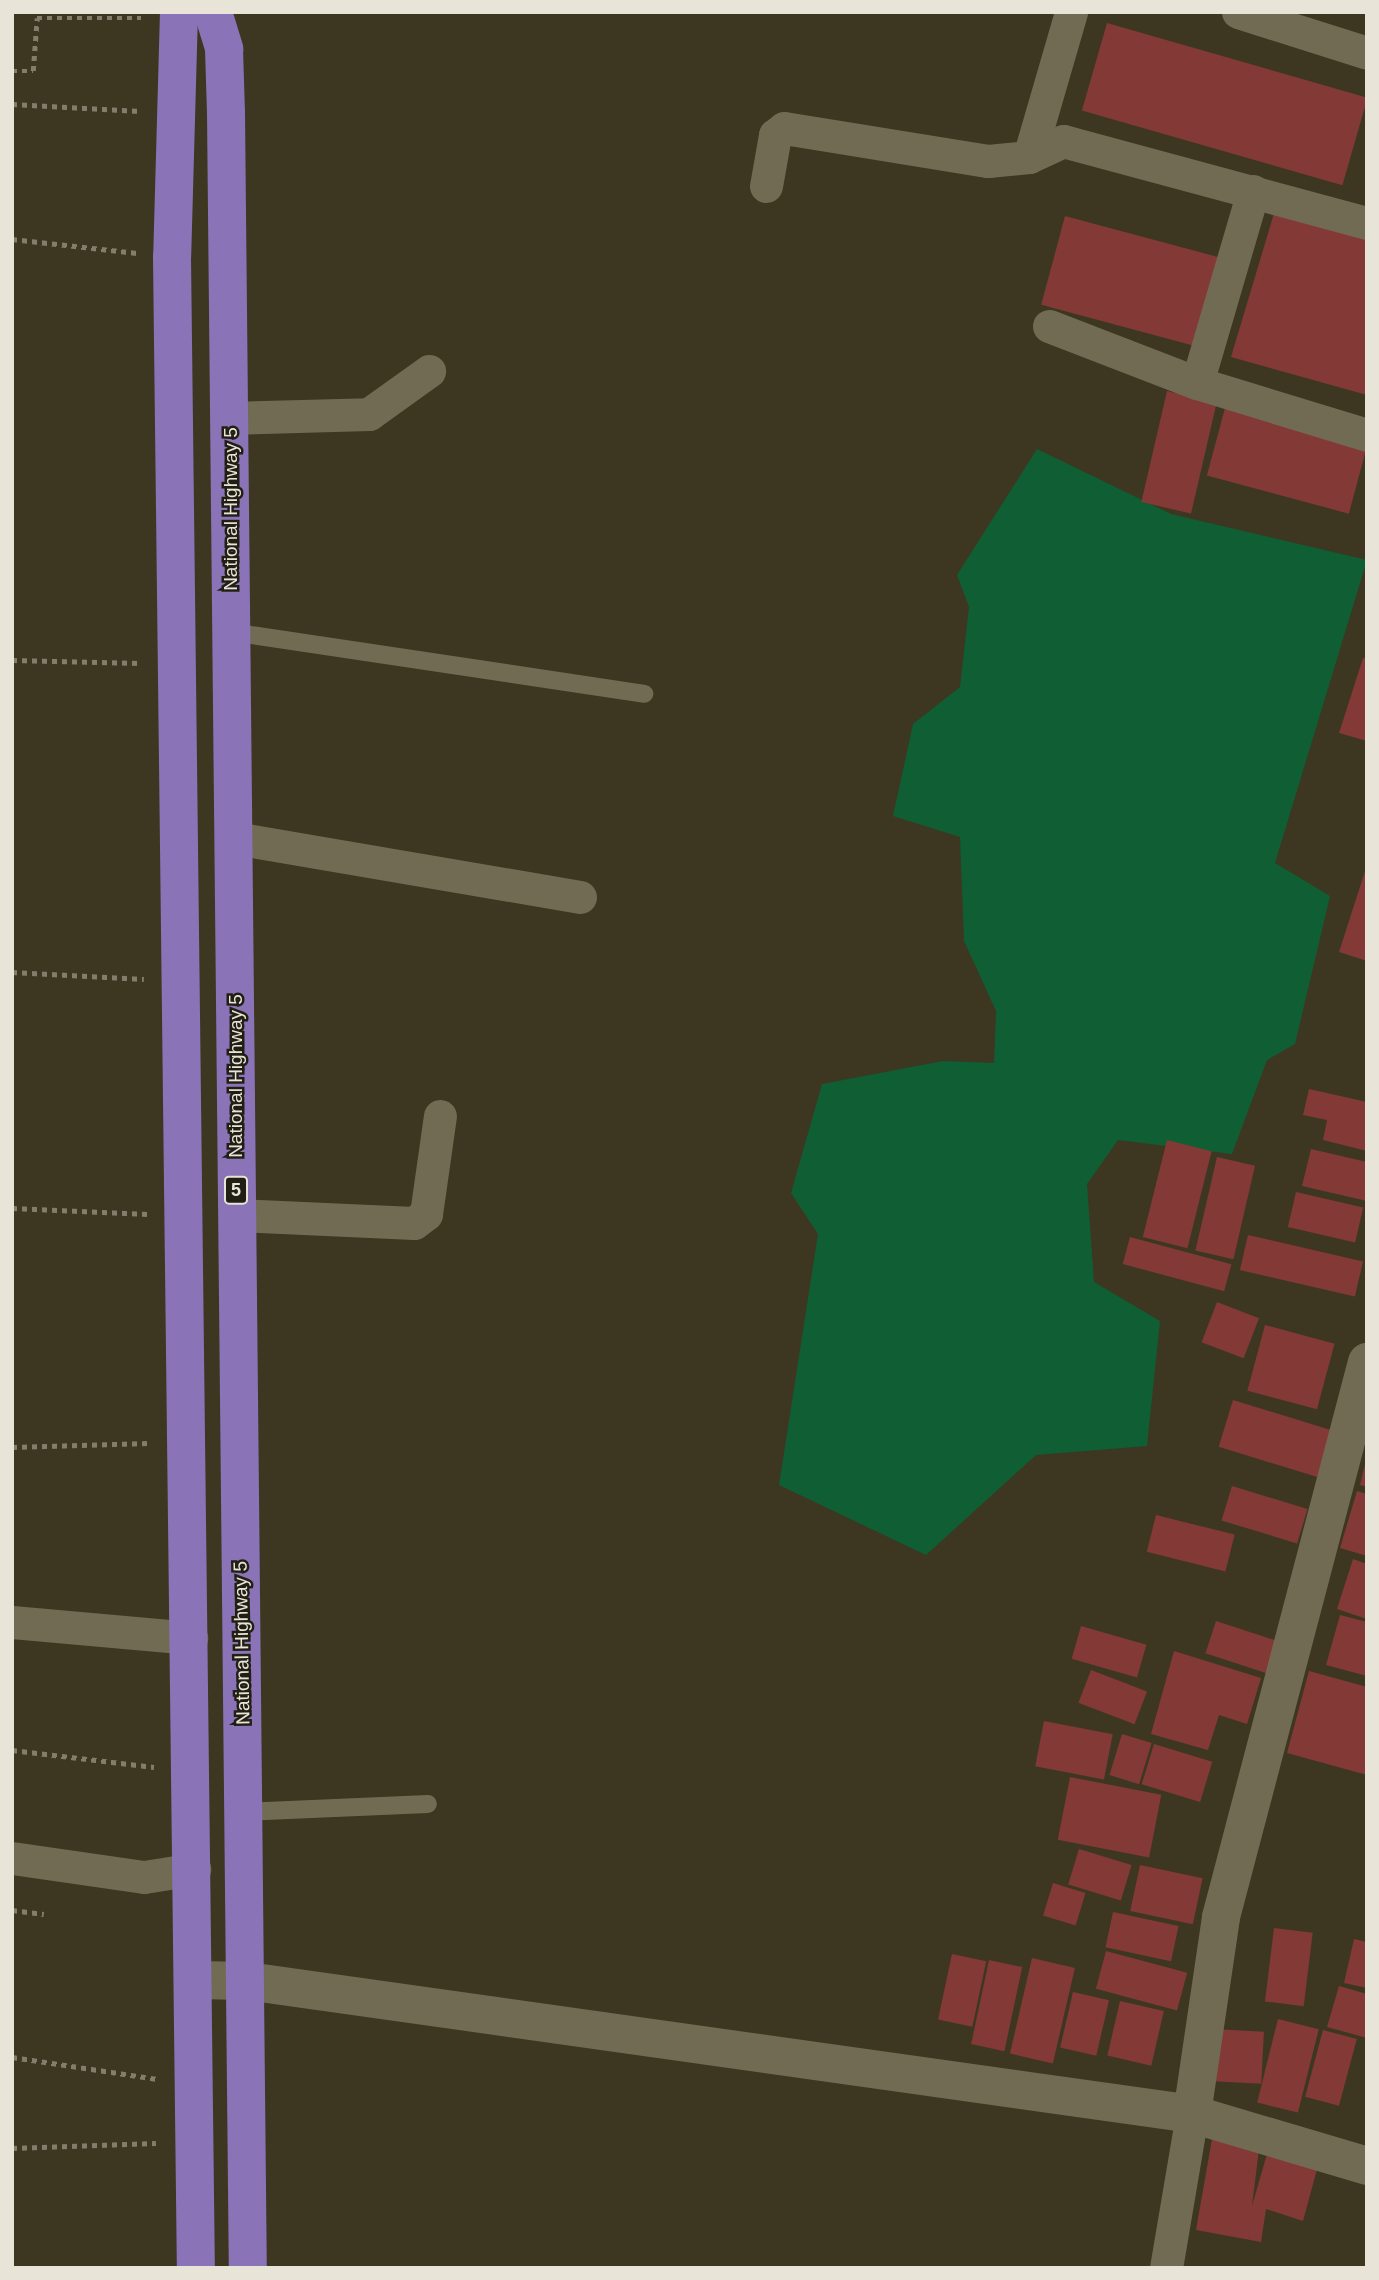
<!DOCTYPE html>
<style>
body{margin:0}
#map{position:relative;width:1379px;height:2280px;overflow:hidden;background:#3d3721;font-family:Arial,sans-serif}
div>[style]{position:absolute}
.green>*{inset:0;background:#0f5e34}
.building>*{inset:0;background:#833936;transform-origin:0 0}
.path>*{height:4.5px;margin-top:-2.25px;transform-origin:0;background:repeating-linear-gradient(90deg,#837e6c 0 5px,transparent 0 10px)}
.lane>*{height:18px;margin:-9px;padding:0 9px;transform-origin:9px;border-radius:9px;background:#726b54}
.street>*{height:33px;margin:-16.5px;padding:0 16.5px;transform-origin:16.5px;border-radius:16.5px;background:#726b54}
.secondary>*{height:38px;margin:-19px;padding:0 19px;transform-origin:19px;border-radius:19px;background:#726b54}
.highway>*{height:38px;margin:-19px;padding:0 19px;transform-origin:19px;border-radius:19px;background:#8b73b8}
span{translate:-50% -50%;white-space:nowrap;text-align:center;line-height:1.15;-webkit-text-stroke:5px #211e14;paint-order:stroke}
.shield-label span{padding:2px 5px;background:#211e14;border:2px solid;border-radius:5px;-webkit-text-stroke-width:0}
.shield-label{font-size:18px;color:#e8e4d7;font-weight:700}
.street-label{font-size:19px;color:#e8e4d7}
.frame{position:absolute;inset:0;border:14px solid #e8e4d7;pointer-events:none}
</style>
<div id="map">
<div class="green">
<i style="clip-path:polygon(1037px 449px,1171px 514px,1367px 560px,1275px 863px,1330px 896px,1295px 1044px,1267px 1060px,1232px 1154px,1118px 1140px,1087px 1184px,1094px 1282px,1160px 1321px,1147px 1446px,1036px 1455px,926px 1555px,779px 1485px,818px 1234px,791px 1193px,822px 1084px,943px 1061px,994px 1063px,996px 1011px,964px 941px,960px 837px,893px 816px,913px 724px,960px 687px,969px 607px,957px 575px)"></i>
</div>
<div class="building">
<i style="left:1107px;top:23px;width:271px;height:91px;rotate:16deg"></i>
<i style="clip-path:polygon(1278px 200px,1367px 227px,1367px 395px,1231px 357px)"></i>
<i style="left:1065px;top:216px;width:163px;height:92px;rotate:15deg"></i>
<i style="left:1167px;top:391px;width:51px;height:114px;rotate:13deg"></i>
<i style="left:1225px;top:408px;width:147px;height:70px;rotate:15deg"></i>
<i style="clip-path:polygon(1363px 658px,1367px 659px,1367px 741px,1339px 733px)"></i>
<i style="clip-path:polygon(1366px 868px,1367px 869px,1367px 961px,1339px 952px)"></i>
<i style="clip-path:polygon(1309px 1089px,1367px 1102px,1367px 1151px,1323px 1140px,1327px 1120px,1303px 1115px)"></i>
<i style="left:1167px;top:1140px;width:46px;height:100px;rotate:14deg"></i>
<i style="clip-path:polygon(1311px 1149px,1367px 1162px,1367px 1201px,1302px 1186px)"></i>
<i style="left:1217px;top:1157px;width:39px;height:96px;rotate:13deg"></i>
<i style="left:1296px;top:1192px;width:69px;height:36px;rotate:13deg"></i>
<i style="left:1248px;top:1235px;width:118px;height:36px;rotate:13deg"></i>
<i style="left:1130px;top:1237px;width:105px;height:28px;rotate:15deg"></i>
<i style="left:1217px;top:1302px;width:45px;height:43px;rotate:21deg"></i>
<i style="left:1265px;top:1325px;width:72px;height:68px;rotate:15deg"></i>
<i style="left:1233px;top:1400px;width:104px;height:49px;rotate:17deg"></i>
<i style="clip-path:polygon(1366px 1460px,1367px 1460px,1367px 1487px,1360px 1485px)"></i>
<i style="left:1232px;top:1486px;width:79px;height:36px;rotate:17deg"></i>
<i style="clip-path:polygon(1357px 1491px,1367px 1494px,1367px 1556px,1340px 1548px)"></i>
<i style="left:1156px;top:1515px;width:81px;height:38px;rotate:14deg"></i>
<i style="clip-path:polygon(1353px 1559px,1367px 1564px,1367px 1619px,1337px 1609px)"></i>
<i style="clip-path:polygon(1340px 1615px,1367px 1622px,1367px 1676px,1326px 1665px)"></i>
<i style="left:1216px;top:1621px;width:65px;height:34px;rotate:18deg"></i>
<i style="left:1081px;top:1626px;width:68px;height:34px;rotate:16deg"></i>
<i style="clip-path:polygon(1174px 1651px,1261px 1678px,1247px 1724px,1219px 1715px,1208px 1750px,1151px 1734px)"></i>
<i style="left:1091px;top:1670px;width:60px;height:35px;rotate:21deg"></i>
<i style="clip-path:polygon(1309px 1671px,1367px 1687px,1367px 1775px,1287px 1753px)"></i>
<i style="left:1044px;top:1721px;width:70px;height:46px;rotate:11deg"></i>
<i style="left:1122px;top:1734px;width:31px;height:43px;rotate:17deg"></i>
<i style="left:1154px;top:1744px;width:61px;height:42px;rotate:17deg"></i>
<i style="left:1070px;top:1777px;width:93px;height:64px;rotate:11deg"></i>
<i style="left:1079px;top:1849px;width:55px;height:37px;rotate:17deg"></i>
<i style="left:1140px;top:1865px;width:64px;height:47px;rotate:12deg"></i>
<i style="left:1053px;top:1883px;width:34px;height:34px;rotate:17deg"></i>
<i style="left:1113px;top:1912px;width:67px;height:36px;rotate:12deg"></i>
<i style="left:1274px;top:1928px;width:39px;height:74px;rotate:7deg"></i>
<i style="clip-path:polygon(1354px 1939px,1367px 1942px,1367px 1988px,1344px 1983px)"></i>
<i style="left:1106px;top:1951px;width:84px;height:39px;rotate:15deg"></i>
<i style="left:952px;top:1954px;width:35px;height:67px;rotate:12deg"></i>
<i style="left:1032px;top:1958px;width:44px;height:98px;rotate:13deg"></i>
<i style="left:989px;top:1960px;width:34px;height:86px;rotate:12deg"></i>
<i style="clip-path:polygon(1339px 1986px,1367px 1994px,1367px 2038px,1327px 2027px)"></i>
<i style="left:1073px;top:1992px;width:37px;height:57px;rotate:13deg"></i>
<i style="left:1120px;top:2001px;width:45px;height:56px;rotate:13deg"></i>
<i style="left:1278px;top:2019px;width:42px;height:86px;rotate:14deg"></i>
<i style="left:1212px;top:2029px;width:52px;height:52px;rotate:3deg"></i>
<i style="left:1323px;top:2030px;width:35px;height:69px;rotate:15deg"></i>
<i style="clip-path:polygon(1212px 2139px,1259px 2149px,1252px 2206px,1269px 2147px,1319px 2162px,1303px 2221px,1266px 2209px,1261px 2242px,1196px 2230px)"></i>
</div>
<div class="path">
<i style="left:12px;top:71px;width:21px"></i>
<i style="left:33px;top:71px;width:53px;rotate:-85.7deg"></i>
<i style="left:37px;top:18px;width:104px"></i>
<i style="left:12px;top:104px;width:128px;rotate:3.1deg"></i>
<i style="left:12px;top:239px;width:126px;rotate:6.4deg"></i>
<i style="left:12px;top:660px;width:129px;rotate:1.3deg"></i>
<i style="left:12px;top:972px;width:132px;rotate:3deg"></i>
<i style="left:12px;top:1208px;width:136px;rotate:2.5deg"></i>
<i style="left:12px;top:1447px;width:137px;rotate:-1.7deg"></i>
<i style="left:12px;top:1750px;width:143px;rotate:6.8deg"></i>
<i style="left:12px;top:1910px;width:32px;rotate:7deg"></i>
<i style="left:12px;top:2057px;width:147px;rotate:8.6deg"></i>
<i style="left:12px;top:2148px;width:144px;rotate:-2deg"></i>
</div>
<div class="lane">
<i style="left:231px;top:632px;width:418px;rotate:8.5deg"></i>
<i style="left:244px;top:1812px;width:184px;rotate:-2.5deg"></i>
</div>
<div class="street">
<i style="left:1238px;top:12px;width:135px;rotate:17.6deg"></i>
<i style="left:1029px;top:157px;width:151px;rotate:-73.8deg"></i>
<i style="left:766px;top:186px;width:52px;rotate:-80deg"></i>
<i style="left:775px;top:135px;width:11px;rotate:-38deg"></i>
<i style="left:784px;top:128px;width:207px;rotate:9.2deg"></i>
<i style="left:988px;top:161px;width:41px;rotate:-5.6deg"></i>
<i style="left:1029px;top:157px;width:38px;rotate:-25deg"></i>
<i style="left:1063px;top:141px;width:315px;rotate:15.1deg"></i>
<i style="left:1049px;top:326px;width:159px;rotate:21.1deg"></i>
<i style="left:1197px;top:383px;width:178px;rotate:17deg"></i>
<i style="left:1197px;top:383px;width:200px;rotate:-73.7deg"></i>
<i style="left:230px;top:418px;width:139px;rotate:-1.6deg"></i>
<i style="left:369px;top:414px;width:74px;rotate:-35.6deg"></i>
<i style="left:235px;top:838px;width:350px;rotate:9.7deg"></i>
<i style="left:236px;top:1215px;width:178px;rotate:2.6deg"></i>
<i style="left:414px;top:1223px;width:15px;rotate:-37deg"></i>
<i style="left:426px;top:1214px;width:99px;rotate:-81.9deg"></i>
<i style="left:12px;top:1622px;width:180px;rotate:5.1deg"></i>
<i style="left:12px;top:1858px;width:133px;rotate:8.2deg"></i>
<i style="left:144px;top:1877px;width:51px;rotate:-9.1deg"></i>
<i style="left:1166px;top:2268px;width:156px;rotate:-80.4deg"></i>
</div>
<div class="secondary">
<i style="left:195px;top:1980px;width:52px;rotate:1.1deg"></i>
<i style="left:247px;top:1981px;width:954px;rotate:8.01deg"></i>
<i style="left:1192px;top:2114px;width:183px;rotate:16.5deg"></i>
<i style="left:1192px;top:2114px;width:199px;rotate:-81.6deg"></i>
<i style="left:1221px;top:1917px;width:574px;rotate:-75.26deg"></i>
</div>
<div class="highway">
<i style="left:179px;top:12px;width:245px;rotate:91.6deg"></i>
<i style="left:172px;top:257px;width:2011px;rotate:89.32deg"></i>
<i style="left:213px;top:12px;width:39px;rotate:73deg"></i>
<i style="left:224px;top:49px;width:64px;rotate:88.2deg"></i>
<i style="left:226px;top:113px;width:2155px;rotate:89.42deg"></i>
</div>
<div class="shield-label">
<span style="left:236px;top:1190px">5</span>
</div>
<div class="street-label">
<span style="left:231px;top:509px;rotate:-90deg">National Highway 5</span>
<span style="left:236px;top:1076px;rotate:-90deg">National Highway 5</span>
<span style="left:242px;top:1643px;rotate:-91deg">National Highway 5</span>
</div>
<div class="frame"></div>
</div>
